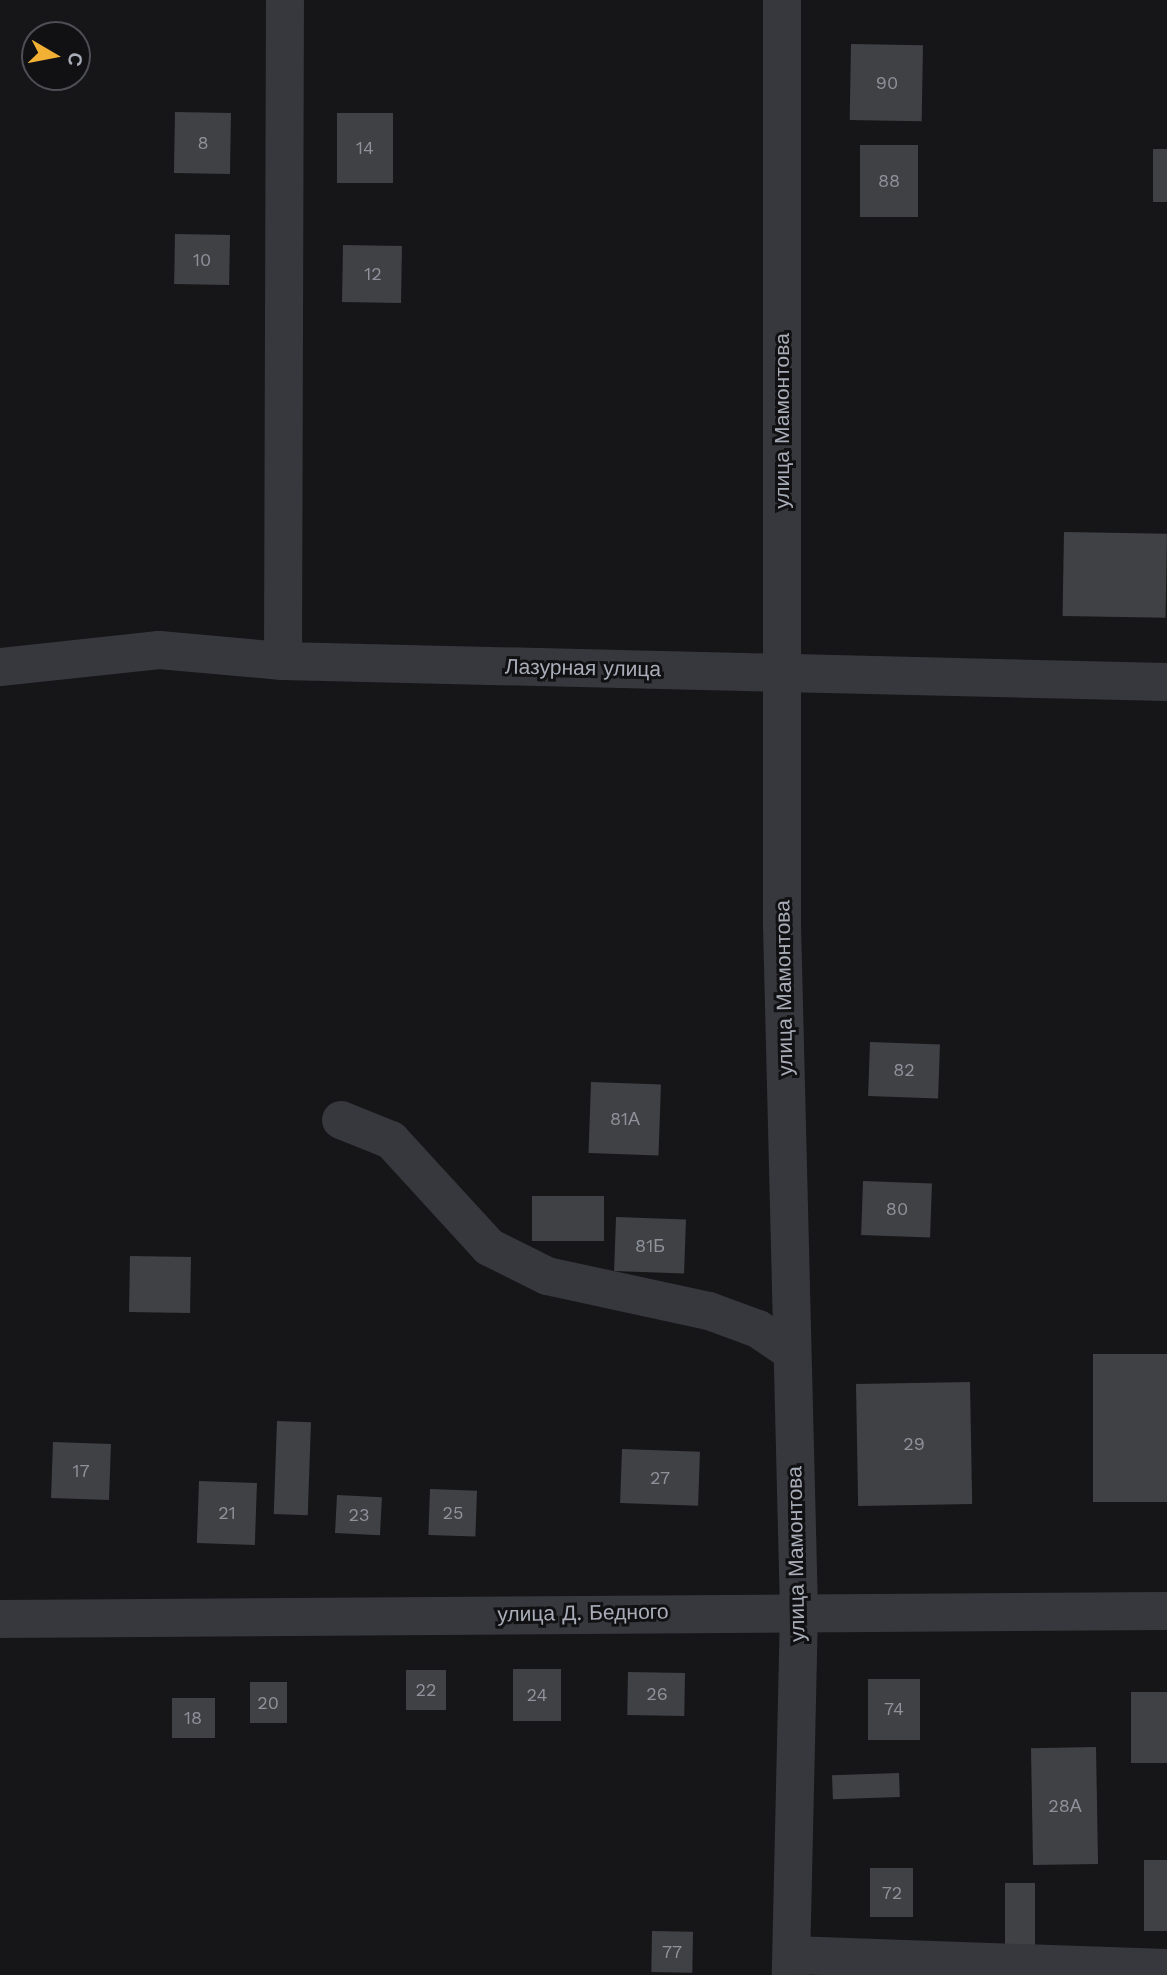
<!DOCTYPE html>
<meta charset="utf-8">
<style>
body{margin:0}
#map{position:relative;width:1167px;height:1975px;overflow:hidden;background:#161618;font-family:"Work Sans",sans-serif}
div>[style]{position:absolute}
.building>*{inset:0;background:#404145;transform-origin:0 0}
.minor>*{height:38px;margin:-19px;padding:0 19px;transform-origin:19px;border-radius:19px;background:#37383d}
span{translate:-50% -50%;white-space:nowrap;text-align:center;line-height:1.15;-webkit-text-stroke:6px #111113;paint-order:stroke}
.number-label{font-size:18px;color:#8e929b}
.number-label span{-webkit-text-stroke-width:0}
.street-label{font-size:21px;color:#a8adb8}
.north{position:absolute;left:21px;top:21px;width:70px;height:70px;box-sizing:border-box;background:#111113;border:2px solid #4d4f55;border-radius:50%;rotate:100deg;font-size:19px;font-weight:700;line-height:28px;text-align:center;color:#a8adb8}
.north::after{content:'';display:block;margin:auto;width:24px;height:32px;background:#f2b134;clip-path:polygon(50% 0,100% 100%,50% 72%,0 100%)}
</style>
<div id="map">
<div class="building">
<i style="left:851px;top:44px;width:72px;height:76px;rotate:1deg"></i>
<i style="left:175px;top:112px;width:56px;height:61px;rotate:1deg"></i>
<i style="left:337px;top:113px;width:56px;height:70px"></i>
<i style="left:860px;top:145px;width:58px;height:72px"></i>
<i style="left:1153px;top:149px;width:14px;height:53px"></i>
<i style="left:175px;top:234px;width:55px;height:50px;rotate:1deg"></i>
<i style="left:343px;top:245px;width:59px;height:57px;rotate:1deg"></i>
<i style="left:1064px;top:532px;width:103px;height:84px;rotate:1deg"></i>
<i style="left:870px;top:1042px;width:70px;height:54px;rotate:2deg"></i>
<i style="left:591px;top:1082px;width:70px;height:71px;rotate:2deg"></i>
<i style="left:863px;top:1181px;width:69px;height:54px;rotate:2deg"></i>
<i style="left:532px;top:1196px;width:72px;height:45px"></i>
<i style="left:616px;top:1217px;width:70px;height:54px;rotate:2deg"></i>
<i style="left:130px;top:1256px;width:61px;height:56px;rotate:1deg"></i>
<i style="left:1167px;top:1354px;width:148px;height:74px;rotate:90deg"></i>
<i style="left:970px;top:1382px;width:122px;height:114px;rotate:89deg"></i>
<i style="left:277px;top:1421px;width:34px;height:93px;rotate:2deg"></i>
<i style="left:53px;top:1442px;width:58px;height:56px;rotate:2deg"></i>
<i style="left:622px;top:1449px;width:78px;height:54px;rotate:2deg"></i>
<i style="left:199px;top:1481px;width:58px;height:62px;rotate:2deg"></i>
<i style="left:430px;top:1489px;width:47px;height:46px;rotate:2deg"></i>
<i style="left:337px;top:1495px;width:45px;height:38px;rotate:3deg"></i>
<i style="left:513px;top:1669px;width:48px;height:52px"></i>
<i style="left:406px;top:1670px;width:40px;height:40px"></i>
<i style="left:628px;top:1672px;width:57px;height:43px;rotate:1deg"></i>
<i style="left:868px;top:1679px;width:52px;height:61px"></i>
<i style="left:250px;top:1682px;width:37px;height:41px"></i>
<i style="left:1167px;top:1692px;width:71px;height:36px;rotate:90deg"></i>
<i style="left:172px;top:1698px;width:43px;height:40px"></i>
<i style="left:1096px;top:1747px;width:117px;height:65px;rotate:89deg"></i>
<i style="left:899px;top:1773px;width:24px;height:67px;rotate:88deg"></i>
<i style="left:1144px;top:1860px;width:23px;height:71px"></i>
<i style="left:913px;top:1868px;width:49px;height:43px;rotate:90deg"></i>
<i style="left:1005px;top:1883px;width:30px;height:63px"></i>
<i style="left:652px;top:1931px;width:41px;height:41px;rotate:1deg"></i>
</div>
<div class="minor">
<i style="left:782px;top:0;width:925px;rotate:90deg"></i>
<i style="left:782px;top:925px;width:686px;rotate:88.58deg"></i>
<i style="left:799px;top:1611px;width:364px;rotate:91.3deg"></i>
<i style="left:283px;top:661px;width:661px;rotate:-89.83deg"></i>
<i style="left:0;top:667px;width:160px;rotate:-6.1deg"></i>
<i style="left:159px;top:650px;width:124px;rotate:5.1deg"></i>
<i style="left:283px;top:661px;width:884px;rotate:1.36deg"></i>
<i style="left:341px;top:1120px;width:54px;rotate:21.8deg"></i>
<i style="left:391px;top:1140px;width:145px;rotate:47.5deg"></i>
<i style="left:489px;top:1247px;width:65px;rotate:26.6deg"></i>
<i style="left:547px;top:1276px;width:166px;rotate:12.2deg"></i>
<i style="left:709px;top:1311px;width:52px;rotate:20.2deg"></i>
<i style="left:758px;top:1329px;width:41px;rotate:34.1deg"></i>
<i style="left:0;top:1619px;width:1167px;rotate:-0.39deg"></i>
<i style="left:792px;top:1955px;width:375px;rotate:2deg"></i>
</div>
<div class="number-label">
<span style="left:887px;top:83px">90</span>
<span style="left:203px;top:143px">8</span>
<span style="left:365px;top:148px">14</span>
<span style="left:889px;top:181px">88</span>
<span style="left:202px;top:260px">10</span>
<span style="left:373px;top:274px">12</span>
<span style="left:904px;top:1070px">82</span>
<span style="left:625px;top:1119px">81А</span>
<span style="left:897px;top:1209px">80</span>
<span style="left:650px;top:1246px">81Б</span>
<span style="left:914px;top:1444px">29</span>
<span style="left:81px;top:1471px">17</span>
<span style="left:660px;top:1478px">27</span>
<span style="left:227px;top:1513px">21</span>
<span style="left:453px;top:1513px">25</span>
<span style="left:359px;top:1515px">23</span>
<span style="left:426px;top:1690px">22</span>
<span style="left:657px;top:1694px">26</span>
<span style="left:537px;top:1695px">24</span>
<span style="left:268px;top:1703px">20</span>
<span style="left:894px;top:1709px">74</span>
<span style="left:193px;top:1718px">18</span>
<span style="left:1065px;top:1806px">28А</span>
<span style="left:892px;top:1893px">72</span>
<span style="left:672px;top:1952px">77</span>
</div>
<div class="street-label">
<span style="left:782px;top:421px;rotate:-90deg">улица Мамонтова</span>
<span style="left:583px;top:668px;rotate:1deg">Лазурная улица</span>
<span style="left:784px;top:988px;rotate:-91deg">улица Мамонтова</span>
<span style="left:796px;top:1554px;rotate:-91deg">улица Мамонтова</span>
<span style="left:583px;top:1613px;rotate:-1deg">улица Д. Бедного</span>
</div>
<div class="north">С</div>
</div>
